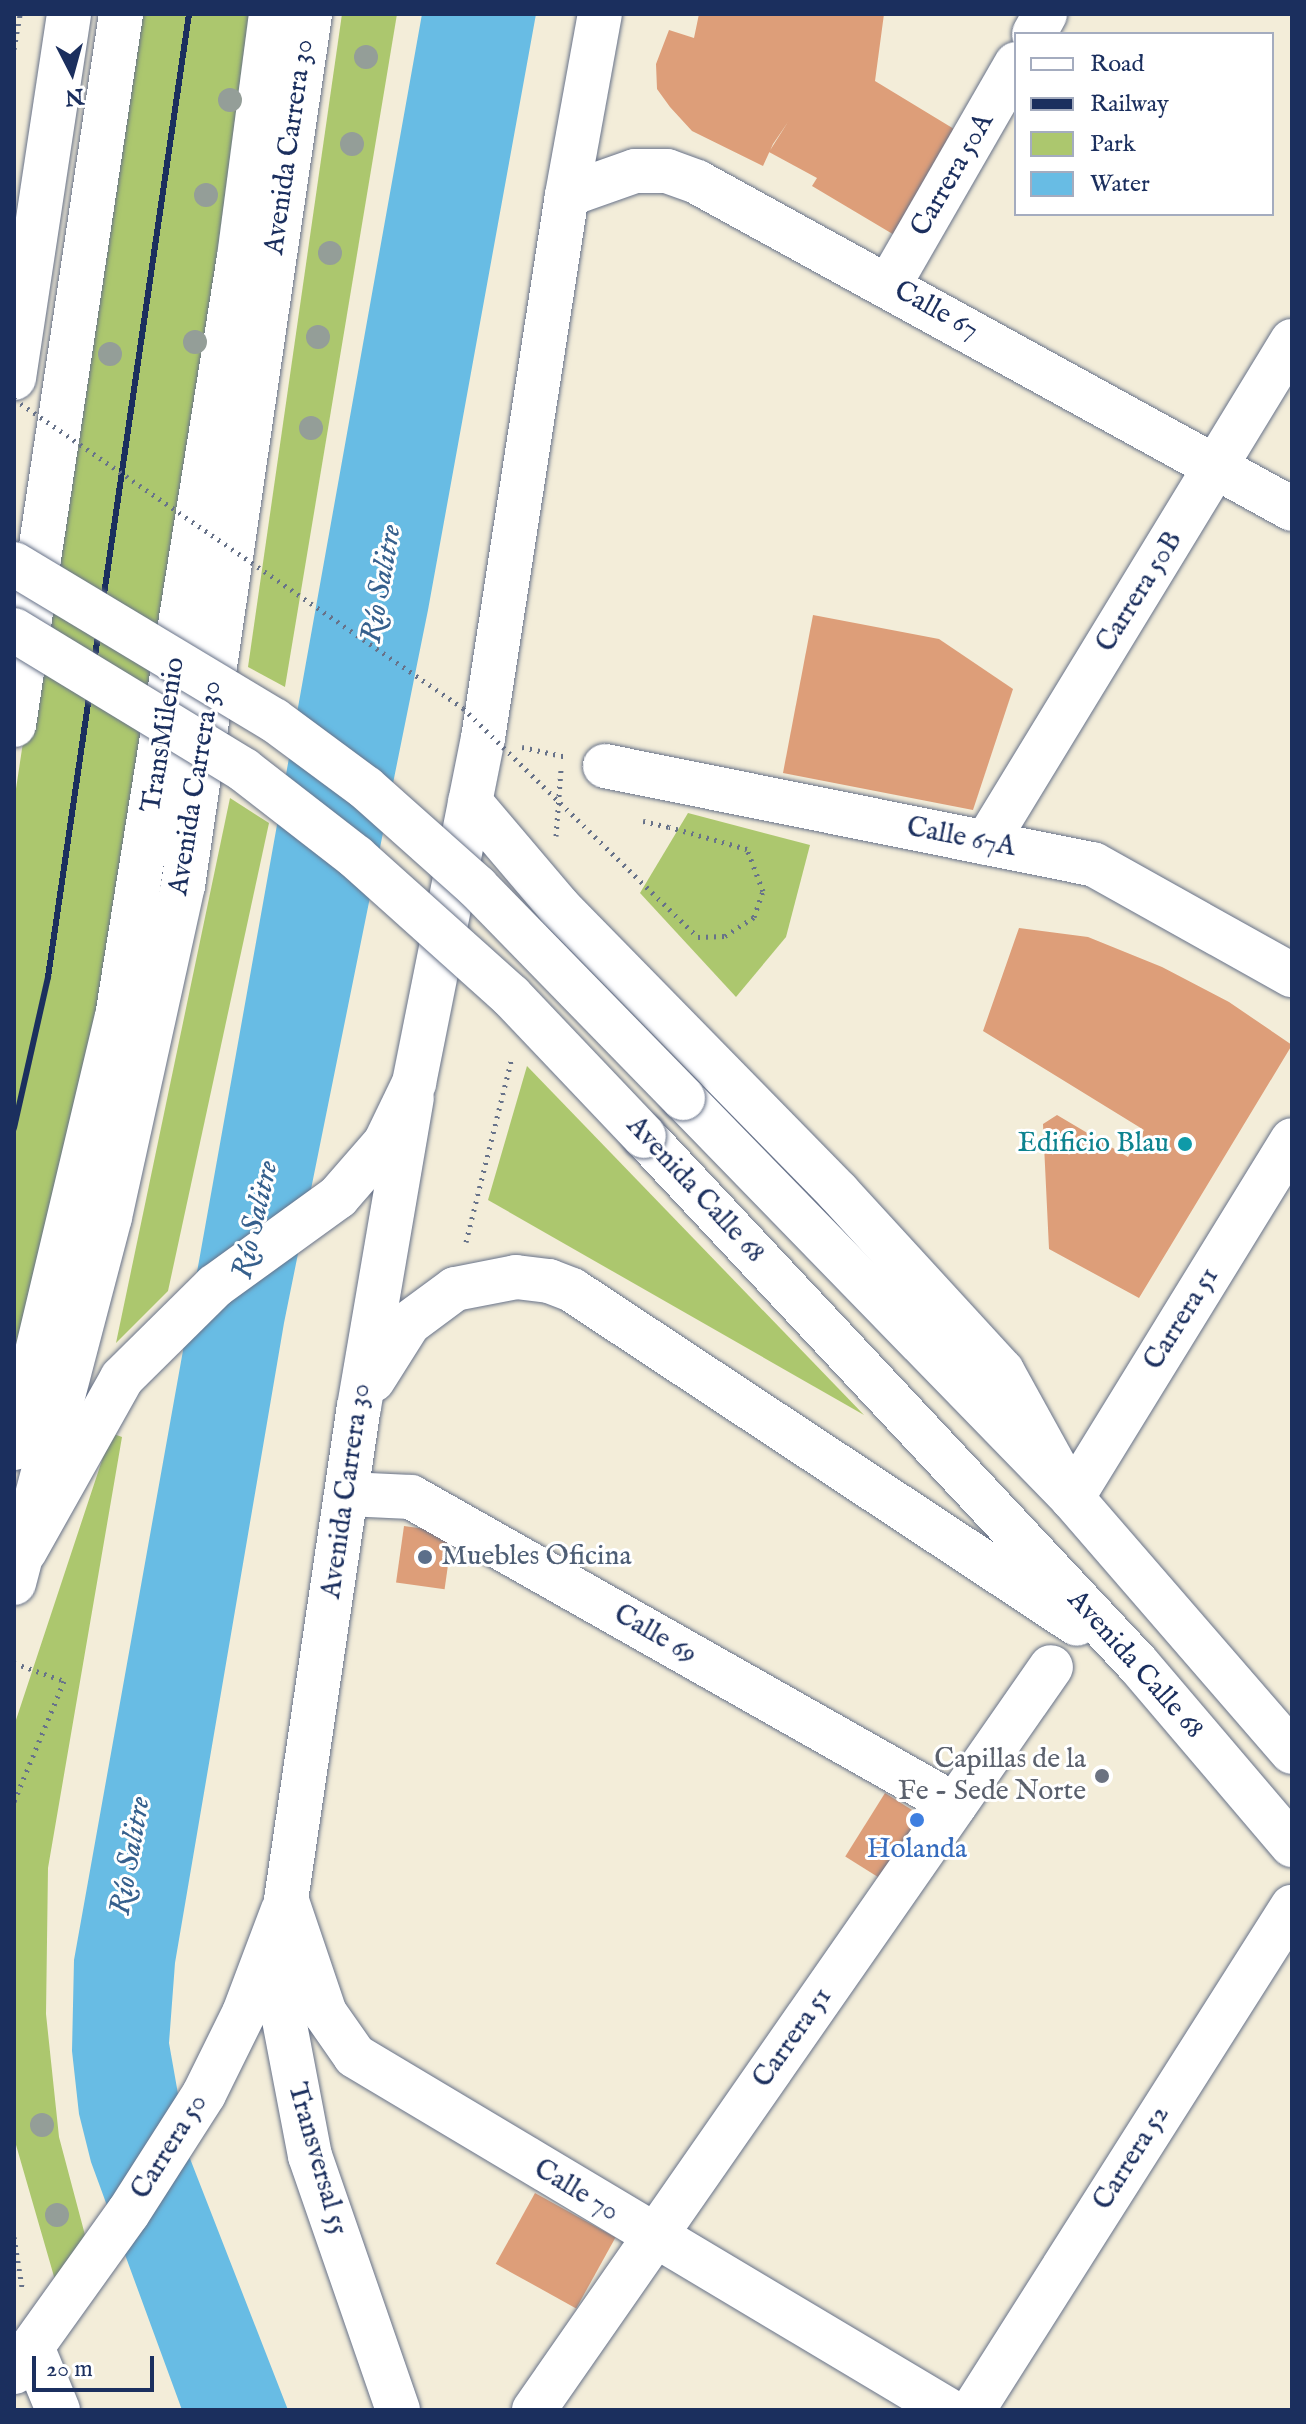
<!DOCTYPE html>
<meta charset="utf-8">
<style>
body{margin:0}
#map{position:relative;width:1306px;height:2424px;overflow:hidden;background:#f3edd9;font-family:"IM FELL English",serif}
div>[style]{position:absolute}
.green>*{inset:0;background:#acc76e}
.water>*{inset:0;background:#68bce4}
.building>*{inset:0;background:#dd9e79;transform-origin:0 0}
.path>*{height:5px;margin-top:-2.5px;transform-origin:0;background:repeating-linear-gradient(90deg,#677289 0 2px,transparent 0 8px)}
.roads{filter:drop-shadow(0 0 2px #677289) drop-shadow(0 0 2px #677289)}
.minor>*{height:44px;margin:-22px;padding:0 22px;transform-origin:22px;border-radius:22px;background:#fff}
.major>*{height:44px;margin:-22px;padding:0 22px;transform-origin:22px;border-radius:22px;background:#fff}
.highway>*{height:44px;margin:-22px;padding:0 22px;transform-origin:22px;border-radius:22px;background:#fff}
.rail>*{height:6px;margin:-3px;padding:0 3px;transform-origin:3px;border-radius:3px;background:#1b2f5e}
.path-bridge>*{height:5px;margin-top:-2.5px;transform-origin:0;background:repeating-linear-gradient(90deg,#677289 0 2px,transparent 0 8px)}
.bridges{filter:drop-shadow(0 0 2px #677289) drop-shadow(0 0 2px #677289)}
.major-bridge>*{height:44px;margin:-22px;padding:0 22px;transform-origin:22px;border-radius:22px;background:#fff}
.trees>*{width:24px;height:24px;margin:-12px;border-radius:50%;background:#949e98}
.dots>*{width:22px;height:22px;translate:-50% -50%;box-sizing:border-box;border:4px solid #fff;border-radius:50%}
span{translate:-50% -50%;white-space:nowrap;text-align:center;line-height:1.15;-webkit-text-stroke:6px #fff;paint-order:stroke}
.street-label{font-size:28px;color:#1b2f5e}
.culture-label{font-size:28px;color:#0d838f}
.right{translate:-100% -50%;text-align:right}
.service-label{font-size:28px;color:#4e5e75}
.left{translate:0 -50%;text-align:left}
.worship-label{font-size:28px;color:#5b616d}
.shop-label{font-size:28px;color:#366cbe}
.water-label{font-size:30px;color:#36608d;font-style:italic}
.frame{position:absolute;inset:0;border:16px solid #1b2f5e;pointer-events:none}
.legend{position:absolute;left:1014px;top:32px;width:260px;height:184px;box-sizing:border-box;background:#fff;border:2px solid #a4acbf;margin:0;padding:10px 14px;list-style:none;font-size:24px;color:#1b2f5e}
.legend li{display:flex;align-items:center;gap:16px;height:40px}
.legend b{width:40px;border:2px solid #a4acbf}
.north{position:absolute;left:32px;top:32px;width:80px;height:80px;-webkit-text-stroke:6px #fff;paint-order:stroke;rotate:174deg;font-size:22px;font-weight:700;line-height:32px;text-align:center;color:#1b2f5e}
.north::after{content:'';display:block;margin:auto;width:28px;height:36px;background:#1b2f5e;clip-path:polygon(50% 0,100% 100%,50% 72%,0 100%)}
.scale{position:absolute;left:32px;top:2356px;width:122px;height:36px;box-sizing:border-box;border:4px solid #1b2f5e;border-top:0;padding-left:10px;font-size:24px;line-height:28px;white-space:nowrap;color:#1b2f5e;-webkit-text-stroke:6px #fff;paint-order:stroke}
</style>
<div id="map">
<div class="green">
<i style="clip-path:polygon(133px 14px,260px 14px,133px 847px,14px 1390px,14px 802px)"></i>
<i style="clip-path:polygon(342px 14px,397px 14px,285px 687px,248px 667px)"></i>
<i style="clip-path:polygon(230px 798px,269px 823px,168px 1291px,116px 1343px)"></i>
<i style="clip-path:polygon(688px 813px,810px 845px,786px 937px,736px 997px,640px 893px)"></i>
<i style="clip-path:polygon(527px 1066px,864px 1415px,488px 1200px)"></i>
<i style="clip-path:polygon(111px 1433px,122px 1437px,48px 1868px,46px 2014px,59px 2137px,85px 2235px,55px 2280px,14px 2138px,14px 1726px)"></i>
</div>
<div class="water">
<i style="clip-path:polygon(422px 14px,536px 14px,428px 610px,284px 1323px,175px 1963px,169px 2043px,189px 2156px,288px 2410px,182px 2410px,91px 2162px,79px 2114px,72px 2051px,74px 1960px)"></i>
</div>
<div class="building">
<i style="clip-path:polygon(699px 14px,884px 14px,875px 81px,959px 132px,896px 236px,812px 186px,817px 178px,769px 152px,788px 122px,773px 144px,763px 166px,692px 131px,670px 107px,657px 89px,656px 64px,669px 30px,694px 38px)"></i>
<i style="clip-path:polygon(813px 615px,939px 639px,1013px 689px,973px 810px,783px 773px)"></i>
<i style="clip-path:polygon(1019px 928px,1088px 937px,1162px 967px,1229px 1002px,1292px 1045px,1139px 1298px,1049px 1249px,1043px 1124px,1057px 1115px,1128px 1157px,1144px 1130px,983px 1031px)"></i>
<i style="left:404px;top:1526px;width:49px;height:57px;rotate:8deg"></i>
<i style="left:885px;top:1793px;width:47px;height:75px;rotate:32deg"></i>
<i style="left:535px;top:2193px;width:92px;height:81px;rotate:29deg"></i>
</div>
<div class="path">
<i style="left:14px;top:49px;width:36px;rotate:-80deg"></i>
<i style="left:522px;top:747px;width:46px;rotate:12.5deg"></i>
<i style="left:643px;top:821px;width:27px;rotate:13deg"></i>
<i style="left:556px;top:836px;width:66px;rotate:-85.7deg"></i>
<i style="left:466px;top:1242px;width:190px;rotate:-76deg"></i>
<i style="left:14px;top:1663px;width:53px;rotate:19.8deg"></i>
<i style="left:64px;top:1681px;width:131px;rotate:112.5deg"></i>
<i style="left:14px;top:2237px;width:51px;rotate:80.9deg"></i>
</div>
<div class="roads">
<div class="minor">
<i style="left:1034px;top:34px;width:23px;rotate:-61deg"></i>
<i style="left:567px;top:195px;width:72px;rotate:-19.4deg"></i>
<i style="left:635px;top:171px;width:32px"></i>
<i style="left:667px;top:171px;width:32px;rotate:20deg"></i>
<i style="left:697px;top:182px;width:679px;rotate:28.79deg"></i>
<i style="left:889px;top:285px;width:255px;rotate:-60.1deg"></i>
<i style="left:14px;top:725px;width:719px;rotate:-81.44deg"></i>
<i style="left:605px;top:766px;width:498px;rotate:11.4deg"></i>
<i style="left:1093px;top:864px;width:228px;rotate:29.2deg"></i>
<i style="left:986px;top:843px;width:588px;rotate:-58.64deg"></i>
<i style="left:14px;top:1448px;width:443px;rotate:-76.6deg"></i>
<i style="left:117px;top:1017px;width:770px;rotate:-80.88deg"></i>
<i style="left:239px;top:257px;width:245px;rotate:-82.5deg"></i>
<i style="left:347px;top:1494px;width:64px;rotate:2.7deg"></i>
<i style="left:411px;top:1497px;width:625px;rotate:29.52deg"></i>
<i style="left:1072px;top:1498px;width:420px;rotate:-58.4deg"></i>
<i style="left:287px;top:1901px;width:118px;rotate:71.3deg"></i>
<i style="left:325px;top:2013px;width:52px;rotate:55.1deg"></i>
<i style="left:355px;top:2056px;width:691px;rotate:30.84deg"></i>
<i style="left:32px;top:2347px;width:68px;rotate:67.6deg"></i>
<i style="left:14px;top:2372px;width:196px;rotate:-54.4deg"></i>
<i style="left:128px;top:2213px;width:141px;rotate:-57.4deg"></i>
<i style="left:204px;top:2094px;width:90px;rotate:-63.7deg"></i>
<i style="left:244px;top:2013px;width:110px;rotate:-69.3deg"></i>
<i style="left:534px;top:2410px;width:905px;rotate:-55.17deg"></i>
<i style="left:973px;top:2410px;width:596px;rotate:-57.62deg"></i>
</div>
<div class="major">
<i style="left:683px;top:1098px;width:558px;rotate:45.8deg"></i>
<i style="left:1072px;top:1498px;width:336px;rotate:49.1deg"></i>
<i style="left:644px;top:1136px;width:723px;rotate:46.91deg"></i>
<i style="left:1138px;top:1664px;width:238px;rotate:49.6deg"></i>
<i style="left:373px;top:1380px;width:67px;rotate:-57.7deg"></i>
<i style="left:409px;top:1323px;width:57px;rotate:-36.5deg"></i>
<i style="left:455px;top:1289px;width:62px;rotate:-11.1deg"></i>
<i style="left:516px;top:1277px;width:33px;rotate:7deg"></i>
<i style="left:549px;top:1281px;width:25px;rotate:21deg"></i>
<i style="left:572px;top:1290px;width:605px;rotate:33.48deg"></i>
<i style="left:398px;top:2410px;width:269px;rotate:-109.1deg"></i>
<i style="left:310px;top:2156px;width:145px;rotate:-100.8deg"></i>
<i style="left:283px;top:2014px;width:114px;rotate:-88.5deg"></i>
<i style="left:286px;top:1900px;width:498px;rotate:-81.6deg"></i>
<i style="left:359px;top:1407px;width:314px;rotate:-80.3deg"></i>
</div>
<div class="highway">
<i style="left:14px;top:378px;width:368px;rotate:-81.4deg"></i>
<i style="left:470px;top:802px;width:138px;rotate:49.7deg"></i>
<i style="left:559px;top:907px;width:399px;rotate:45.6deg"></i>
<i style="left:838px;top:1192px;width:243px;rotate:47.5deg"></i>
<i style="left:1002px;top:1371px;width:145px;rotate:61.1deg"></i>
<i style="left:25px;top:1551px;width:198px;rotate:-60.7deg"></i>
<i style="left:122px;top:1378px;width:131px;rotate:-44.7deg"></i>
<i style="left:215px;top:1286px;width:152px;rotate:-35.9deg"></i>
<i style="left:338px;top:1197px;width:72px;rotate:-49deg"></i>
<i style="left:385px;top:1143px;width:67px;rotate:-64.2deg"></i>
<i style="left:414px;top:1083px;width:352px;rotate:-78.7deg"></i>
<i style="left:483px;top:738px;width:549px;rotate:-81.21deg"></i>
<i style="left:567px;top:195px;width:184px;rotate:-79.7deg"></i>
<i style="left:14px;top:1583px;width:378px;rotate:-75.3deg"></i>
<i style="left:110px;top:1217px;width:339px;rotate:-77.6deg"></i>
<i style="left:183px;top:886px;width:881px;rotate:-81.71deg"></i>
</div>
</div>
<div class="rail">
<i style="left:14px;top:1128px;width:155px;rotate:-77.3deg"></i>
<i style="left:48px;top:977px;width:973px;rotate:-81.67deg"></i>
</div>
<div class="path-bridge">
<i style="left:14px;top:399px;width:545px;rotate:34.54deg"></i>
<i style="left:463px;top:708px;width:328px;rotate:44.3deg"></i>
<i style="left:698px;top:937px;width:27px;rotate:-2deg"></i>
<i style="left:725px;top:936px;width:35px;rotate:-33deg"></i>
<i style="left:754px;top:917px;width:28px;rotate:-71deg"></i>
<i style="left:763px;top:891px;width:45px;rotate:-110.9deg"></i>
<i style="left:747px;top:849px;width:81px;rotate:-164.2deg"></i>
</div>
<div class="bridges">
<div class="major-bridge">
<i style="left:14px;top:564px;width:303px;rotate:31deg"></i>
<i style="left:274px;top:720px;width:114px;rotate:36.5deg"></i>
<i style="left:366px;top:788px;width:149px;rotate:41.7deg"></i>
<i style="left:477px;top:887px;width:295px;rotate:45.7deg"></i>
<i style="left:14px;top:630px;width:269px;rotate:31.3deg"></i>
<i style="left:244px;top:770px;width:142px;rotate:37.8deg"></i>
<i style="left:356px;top:857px;width:208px;rotate:41.9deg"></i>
<i style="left:511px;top:996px;width:193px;rotate:46.5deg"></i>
</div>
</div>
<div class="trees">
<i style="left:366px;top:57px"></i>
<i style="left:230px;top:100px"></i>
<i style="left:352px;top:144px"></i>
<i style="left:206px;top:195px"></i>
<i style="left:330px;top:253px"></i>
<i style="left:318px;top:337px"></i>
<i style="left:195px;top:342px"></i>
<i style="left:110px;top:354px"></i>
<i style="left:311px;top:428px"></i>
<i style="left:42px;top:2125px"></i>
<i style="left:57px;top:2215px"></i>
</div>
<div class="dots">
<i style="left:1185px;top:1144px;background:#0f9aa8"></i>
<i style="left:425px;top:1557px;background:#5c6f8a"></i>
<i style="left:1102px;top:1776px;background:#6b7280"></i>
<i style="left:917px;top:1820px;background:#3f7fe0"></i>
</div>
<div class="street-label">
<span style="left:290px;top:147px;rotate:-82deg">Avenida Carrera 30</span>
<span style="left:953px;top:175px;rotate:-60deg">Carrera 50A</span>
<span style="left:936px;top:311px;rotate:29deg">Calle 67</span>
<span style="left:1140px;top:592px;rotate:-58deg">Carrera 50B</span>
<span style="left:164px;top:735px;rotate:-81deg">TransMilenio</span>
<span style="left:196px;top:788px;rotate:-81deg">Avenida Carrera 30</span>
<span style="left:961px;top:838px;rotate:11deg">Calle 67A</span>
<span style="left:695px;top:1190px;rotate:47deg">Avenida Calle 68</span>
<span style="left:1182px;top:1319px;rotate:-58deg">Carrera 51</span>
<span style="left:347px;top:1491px;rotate:-82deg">Avenida Carrera 30</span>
<span style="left:655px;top:1635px;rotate:30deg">Calle 69</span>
<span style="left:1135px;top:1665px;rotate:48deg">Avenida Calle 68</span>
<span style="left:793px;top:2038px;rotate:-55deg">Carrera 51</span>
<span style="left:170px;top:2147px;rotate:-58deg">Carrera 50</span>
<span style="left:1132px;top:2158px;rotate:-58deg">Carrera 52</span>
<span style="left:317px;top:2159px;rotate:74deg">Transversal 55</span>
<span style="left:576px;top:2191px;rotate:31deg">Calle 70</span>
</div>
<div class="culture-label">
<span class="right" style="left:1169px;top:1144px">Edificio Blau</span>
</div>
<div class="service-label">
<span class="left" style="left:441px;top:1557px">Muebles Oficina</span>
</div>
<div class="worship-label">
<span class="right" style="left:1086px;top:1776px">Capillas de la<br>Fe - Sede Norte</span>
</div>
<div class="shop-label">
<span style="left:917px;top:1850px">Holanda</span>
</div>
<div class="water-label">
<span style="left:382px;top:584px;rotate:-80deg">Río Salitre</span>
<span style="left:256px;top:1220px;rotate:-77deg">Río Salitre</span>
<span style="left:131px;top:1856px;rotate:-80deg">Río Salitre</span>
</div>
<div class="frame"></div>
<ul class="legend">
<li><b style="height:10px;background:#fff"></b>Road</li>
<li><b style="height:10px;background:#1b2f5e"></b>Railway</li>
<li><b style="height:22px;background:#acc76e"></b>Park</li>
<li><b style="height:22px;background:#68bce4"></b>Water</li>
</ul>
<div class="north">N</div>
<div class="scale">20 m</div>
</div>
